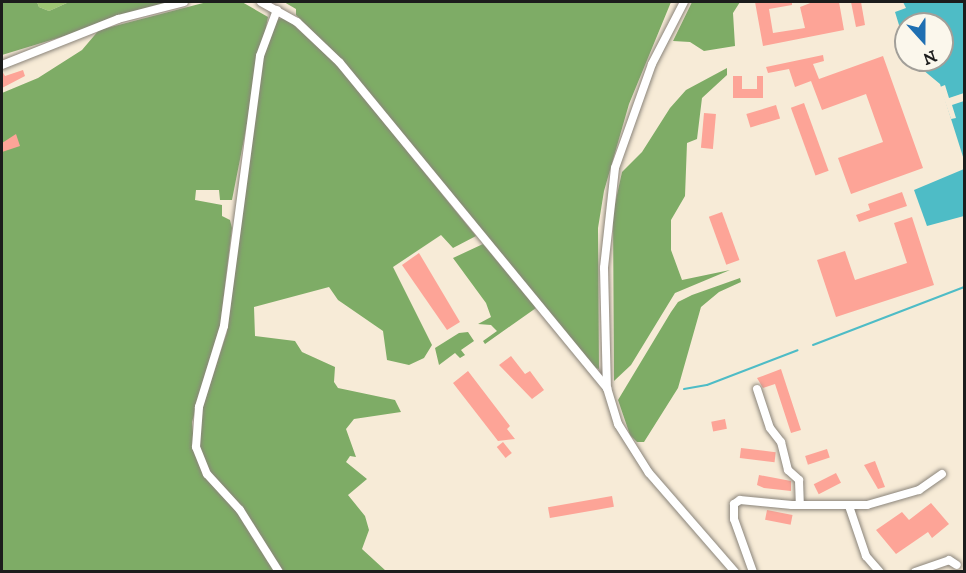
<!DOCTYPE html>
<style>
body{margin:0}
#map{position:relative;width:966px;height:573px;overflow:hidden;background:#f7ebd7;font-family:"IM FELL DW Pica",serif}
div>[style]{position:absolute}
.green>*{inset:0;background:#9ec774}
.forest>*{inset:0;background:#7eac66}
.water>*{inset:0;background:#4ebcc6}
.pier>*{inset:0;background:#f7ebd7}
.stream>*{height:2px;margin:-1px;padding:0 1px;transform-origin:1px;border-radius:1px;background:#4ebcc6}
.building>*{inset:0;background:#fda497;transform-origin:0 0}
.roads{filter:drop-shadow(0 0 2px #8a847a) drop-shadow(0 0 2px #8a847a)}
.street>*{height:8px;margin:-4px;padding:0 4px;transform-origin:4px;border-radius:4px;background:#fff}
span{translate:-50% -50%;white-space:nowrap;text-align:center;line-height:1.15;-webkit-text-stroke:5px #fbf7ec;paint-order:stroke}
.frame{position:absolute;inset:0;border:3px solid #1c1c1c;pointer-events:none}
.north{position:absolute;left:894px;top:12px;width:60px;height:60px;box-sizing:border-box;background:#fbf7ec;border:2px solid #a29f99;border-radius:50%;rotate:159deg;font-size:16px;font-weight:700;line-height:24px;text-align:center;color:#1c1c1c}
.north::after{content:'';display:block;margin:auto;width:21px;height:27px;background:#1f6fb2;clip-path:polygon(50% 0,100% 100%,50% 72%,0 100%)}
</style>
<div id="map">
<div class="green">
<i style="clip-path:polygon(37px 2px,69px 2px,49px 11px,39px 7px)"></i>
</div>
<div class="forest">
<i style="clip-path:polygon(2px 2px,37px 2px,39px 7px,49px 11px,69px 2px,176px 2px,2px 55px)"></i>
<i style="clip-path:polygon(207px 2px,242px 2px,268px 17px,232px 200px,220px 200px,219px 190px,196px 190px,195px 200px,222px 205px,222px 216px,230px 220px,232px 228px,220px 327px,192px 422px,194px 446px,205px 476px,238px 512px,276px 571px,2px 571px,2px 93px,38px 78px,82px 50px,99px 30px)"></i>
<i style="clip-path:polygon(284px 2px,671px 2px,629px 104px,604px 191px,598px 228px,599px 369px,592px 367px,331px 49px,296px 15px,296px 9px)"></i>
<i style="clip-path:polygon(692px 2px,740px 2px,733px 13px,735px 46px,704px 51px,690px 42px,673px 41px)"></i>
<i style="clip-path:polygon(285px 17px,338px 66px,476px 236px,453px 248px,441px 235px,393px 267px,432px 345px,424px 358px,409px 365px,387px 360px,383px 331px,338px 300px,329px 287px,254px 307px,255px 336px,295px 341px,302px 352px,335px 367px,334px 382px,338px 388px,395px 400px,401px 412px,354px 419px,346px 429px,356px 457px,350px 456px,346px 462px,367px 479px,348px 495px,365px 516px,369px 530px,362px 549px,386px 571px,282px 571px,209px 471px,199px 446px,203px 406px,227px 332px,263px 56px,274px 21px)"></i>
<i style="clip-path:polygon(727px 68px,727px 75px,702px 98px,697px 139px,687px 143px,685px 196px,671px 220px,671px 250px,682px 280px,730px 270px,675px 293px,631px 365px,614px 381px,613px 213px,622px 172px,642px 152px,670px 108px,686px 90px)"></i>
<i style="clip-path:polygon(483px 244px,536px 308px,485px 344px,483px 341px,497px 331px,491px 325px,478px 324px,491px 317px,486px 303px,453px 258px)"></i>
<i style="clip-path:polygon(740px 278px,741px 282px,719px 292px,701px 307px,678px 388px,644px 442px,637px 442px,630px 435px,618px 400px,671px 312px,678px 302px,692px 295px)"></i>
<i style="clip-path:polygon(468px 332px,474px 341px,461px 350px,465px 355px,460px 358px,455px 353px,439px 365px,435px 348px,459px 333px)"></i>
</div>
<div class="water">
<i style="clip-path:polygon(903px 2px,964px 2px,964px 160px,940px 84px,911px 60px,942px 60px,942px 24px,906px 24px,906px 48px,895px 12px,906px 8px)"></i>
<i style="clip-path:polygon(964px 169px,964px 216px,927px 226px,914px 190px)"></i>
</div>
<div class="pier">
<i style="clip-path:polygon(945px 85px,949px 98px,964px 93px,964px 101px,952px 105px,956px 118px,951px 119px,940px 87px)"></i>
</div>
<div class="stream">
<i style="left:813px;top:345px;width:162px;rotate:-21deg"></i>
<i style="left:684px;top:389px;width:23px;rotate:-10deg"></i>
<i style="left:707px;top:385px;width:97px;rotate:-21deg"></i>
</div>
<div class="building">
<i style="clip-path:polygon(755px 2px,792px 2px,792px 5px,769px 9px,773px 33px,805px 28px,800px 7px,813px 2px,839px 2px,844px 30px,763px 46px)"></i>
<i style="clip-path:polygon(851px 2px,861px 2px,865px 25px,856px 27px)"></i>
<i style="clip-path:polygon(823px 55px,824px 61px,813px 64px,819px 79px,883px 56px,923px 168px,851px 194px,838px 158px,883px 142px,866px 94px,822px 110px,811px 81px,795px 87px,789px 69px,768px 73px,766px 67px)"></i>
<i style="clip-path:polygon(23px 70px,25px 76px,2px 88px,2px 71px,5px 76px)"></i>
<i style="clip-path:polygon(733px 76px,742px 76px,742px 89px,757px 89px,757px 76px,763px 76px,763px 98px,733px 98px)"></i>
<i style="left:804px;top:103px;width:72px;height:14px;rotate:70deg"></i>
<i style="left:776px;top:105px;width:14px;height:31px;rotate:73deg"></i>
<i style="left:704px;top:113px;width:12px;height:35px;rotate:5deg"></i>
<i style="clip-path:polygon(16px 134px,20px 146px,2px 152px,2px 143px)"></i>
<i style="clip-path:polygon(902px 192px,907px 206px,859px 222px,856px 215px,870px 210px,868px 204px)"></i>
<i style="left:722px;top:212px;width:51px;height:14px;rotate:70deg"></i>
<i style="clip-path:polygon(912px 217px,934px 285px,836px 317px,817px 260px,845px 251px,855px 280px,907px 263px,894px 223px)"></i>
<i style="clip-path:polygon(419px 253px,460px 322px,447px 330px,402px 265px)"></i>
<i style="clip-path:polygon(511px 356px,525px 374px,530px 371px,544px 390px,532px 399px,499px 365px)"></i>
<i style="clip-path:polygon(781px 369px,801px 430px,791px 433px,775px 384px,763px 388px,757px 378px)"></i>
<i style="clip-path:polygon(468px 371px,510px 426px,507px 429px,515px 439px,498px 441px,453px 383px)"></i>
<i style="left:725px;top:419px;width:10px;height:14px;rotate:79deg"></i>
<i style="left:503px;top:442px;width:14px;height:8px;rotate:51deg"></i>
<i style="left:741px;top:448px;width:35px;height:10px;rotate:7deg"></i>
<i style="left:827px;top:449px;width:9px;height:23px;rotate:72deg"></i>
<i style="clip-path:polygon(875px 461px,885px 487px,878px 489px,864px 465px)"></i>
<i style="left:836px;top:473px;width:11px;height:25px;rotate:63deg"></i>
<i style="clip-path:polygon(759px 475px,791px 481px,791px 491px,764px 488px,757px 485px)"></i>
<i style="left:612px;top:496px;width:11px;height:65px;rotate:80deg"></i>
<i style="clip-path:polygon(931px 503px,949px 524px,932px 538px,928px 532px,896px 554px,876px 530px,902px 512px,909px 520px)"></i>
<i style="left:767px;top:510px;width:26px;height:10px;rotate:11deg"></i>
</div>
<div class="roads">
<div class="street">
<i style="left:261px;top:2px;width:41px;rotate:29.1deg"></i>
<i style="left:297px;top:22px;width:59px;rotate:43.6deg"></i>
<i style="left:340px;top:63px;width:421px;rotate:50.6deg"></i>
<i style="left:684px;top:2px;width:70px;rotate:117.3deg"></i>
<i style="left:652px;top:64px;width:110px;rotate:109.6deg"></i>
<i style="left:615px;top:168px;width:101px;rotate:96.3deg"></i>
<i style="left:604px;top:268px;width:120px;rotate:88.6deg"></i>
<i style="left:607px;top:388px;width:38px;rotate:73deg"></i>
<i style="left:618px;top:424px;width:58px;rotate:57.7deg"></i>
<i style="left:649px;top:473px;width:131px;rotate:49deg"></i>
<i style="left:277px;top:10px;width:49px;rotate:110.3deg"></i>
<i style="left:260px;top:56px;width:272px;rotate:97.6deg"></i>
<i style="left:224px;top:326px;width:85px;rotate:107.2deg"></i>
<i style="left:199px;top:407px;width:40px;rotate:94.3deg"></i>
<i style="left:196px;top:447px;width:29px;rotate:68deg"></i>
<i style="left:207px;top:474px;width:49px;rotate:47.5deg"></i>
<i style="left:240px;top:510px;width:73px;rotate:57.8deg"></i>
<i style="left:2px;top:65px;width:125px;rotate:-21.6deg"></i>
<i style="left:118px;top:19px;width:68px;rotate:-14.4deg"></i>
<i style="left:757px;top:389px;width:41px;rotate:71.6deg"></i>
<i style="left:770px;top:428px;width:18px;rotate:52deg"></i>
<i style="left:781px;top:442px;width:29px;rotate:76deg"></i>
<i style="left:788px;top:470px;width:15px;rotate:42deg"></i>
<i style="left:799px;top:480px;width:25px;rotate:88deg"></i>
<i style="left:849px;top:506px;width:53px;rotate:71.2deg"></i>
<i style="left:866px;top:556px;width:21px;rotate:49deg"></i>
<i style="left:753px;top:572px;width:56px;rotate:-109.7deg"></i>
<i style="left:734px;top:519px;width:15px;rotate:-90deg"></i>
<i style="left:734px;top:504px;width:7px;rotate:-34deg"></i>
<i style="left:740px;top:500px;width:52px;rotate:5.5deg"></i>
<i style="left:792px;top:505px;width:75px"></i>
<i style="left:867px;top:505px;width:54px;rotate:-16.1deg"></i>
<i style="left:919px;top:490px;width:28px;rotate:-35deg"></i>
<i style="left:915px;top:572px;width:36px;rotate:-19deg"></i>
<i style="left:949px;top:560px;width:9px;rotate:32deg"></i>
</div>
</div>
<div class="frame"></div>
<div class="north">N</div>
</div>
